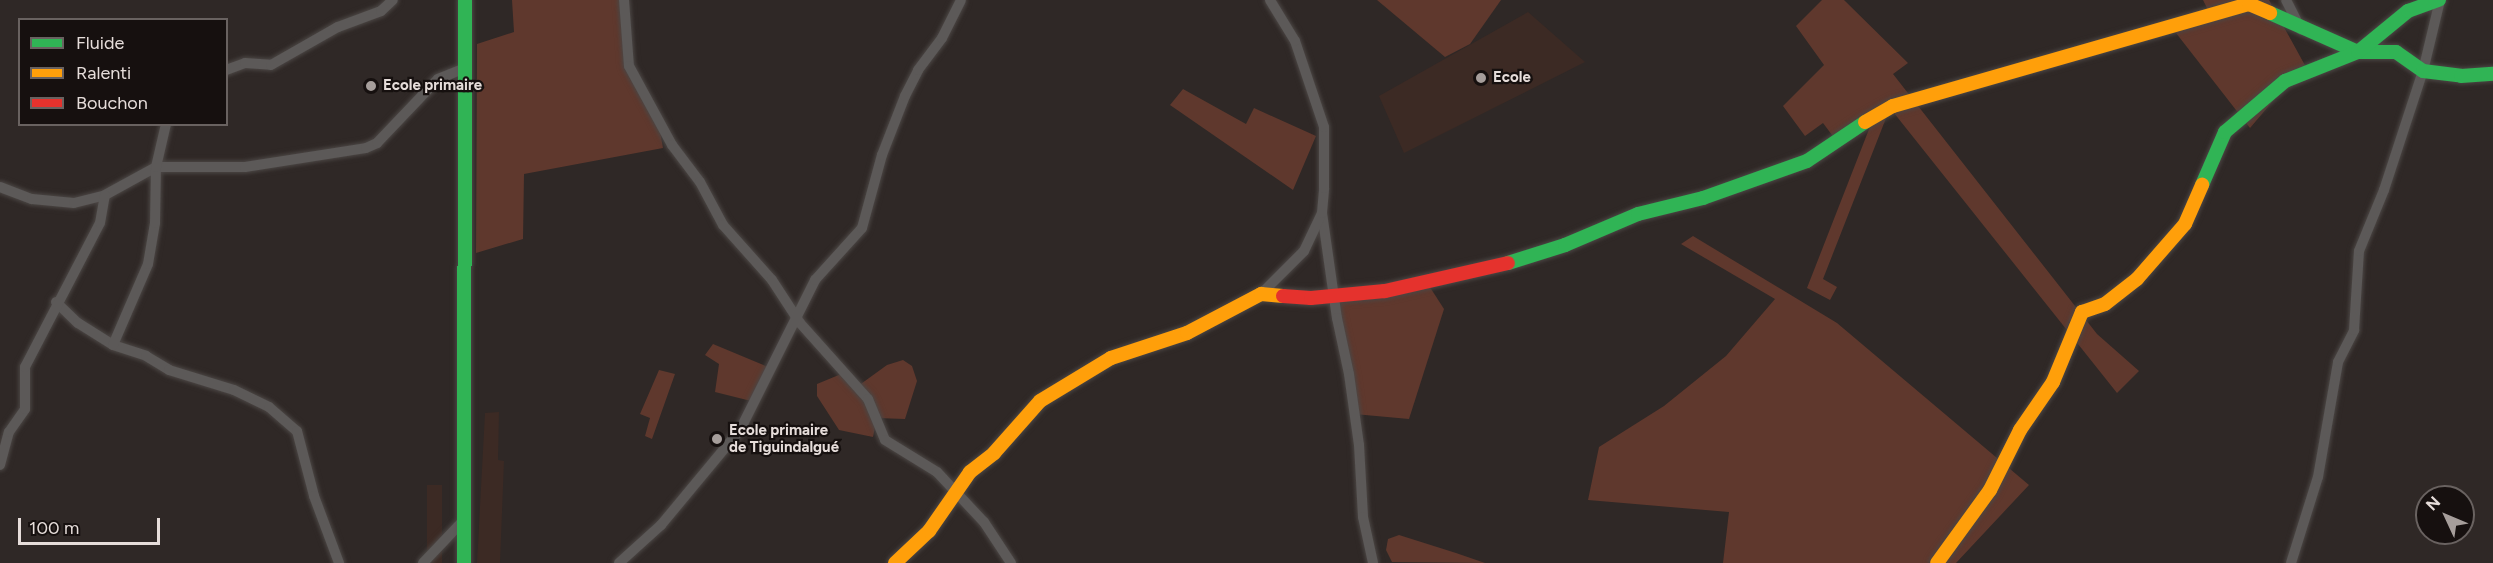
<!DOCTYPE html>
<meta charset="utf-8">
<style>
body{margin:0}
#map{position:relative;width:2493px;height:563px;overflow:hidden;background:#2f2826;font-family:Figtree,sans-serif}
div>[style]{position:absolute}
.built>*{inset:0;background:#3c2a24;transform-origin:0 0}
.green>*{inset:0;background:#5f382d}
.roads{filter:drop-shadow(0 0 2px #4b4644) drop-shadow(0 0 2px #4b4644)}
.street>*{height:10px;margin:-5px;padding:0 5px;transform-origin:5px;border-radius:5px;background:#5c5958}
.fast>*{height:14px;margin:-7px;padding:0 7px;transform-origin:7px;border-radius:7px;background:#30b455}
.slow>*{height:14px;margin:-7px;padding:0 7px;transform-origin:7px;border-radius:7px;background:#ff9f0a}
.jam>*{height:14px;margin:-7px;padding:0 7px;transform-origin:7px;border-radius:7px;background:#e5322d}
.dots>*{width:16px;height:16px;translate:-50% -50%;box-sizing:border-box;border:3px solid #16100f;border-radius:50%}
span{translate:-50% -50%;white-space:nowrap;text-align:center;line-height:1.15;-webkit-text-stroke:4.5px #16100f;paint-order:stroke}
.poi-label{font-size:15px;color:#e6ddda;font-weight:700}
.left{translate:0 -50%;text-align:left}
.legend{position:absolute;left:18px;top:18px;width:210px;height:108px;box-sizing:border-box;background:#16100f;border:2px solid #696260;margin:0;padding:8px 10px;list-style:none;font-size:18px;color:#e6ddda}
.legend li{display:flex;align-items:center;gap:12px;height:30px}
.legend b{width:30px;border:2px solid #696260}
.north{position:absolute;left:2415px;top:485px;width:60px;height:60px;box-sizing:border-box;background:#16100f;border:2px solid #696260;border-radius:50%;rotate:314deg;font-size:16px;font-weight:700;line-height:24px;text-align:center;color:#e6ddda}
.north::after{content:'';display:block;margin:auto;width:21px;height:27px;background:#a69e9b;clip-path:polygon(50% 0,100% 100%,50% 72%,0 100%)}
.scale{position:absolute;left:18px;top:518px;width:142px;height:27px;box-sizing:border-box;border:3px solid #e6ddda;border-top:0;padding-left:8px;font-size:18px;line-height:21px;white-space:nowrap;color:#e6ddda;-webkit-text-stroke:4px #16100f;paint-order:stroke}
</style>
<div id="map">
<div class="built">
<i style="clip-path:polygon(1528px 12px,1585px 62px,1404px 153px,1379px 96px)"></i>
<i style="clip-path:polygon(499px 412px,498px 460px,504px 461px,500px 563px,477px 563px,485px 413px)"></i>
<i style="left:427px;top:485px;width:15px;height:78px"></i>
</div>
<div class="green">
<i style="clip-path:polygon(512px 0,624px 0,629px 66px,656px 109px,663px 148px,524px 174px,523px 239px,476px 253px,477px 44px,514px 32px)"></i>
<i style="clip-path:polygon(1377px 0,1501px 0,1470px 44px,1445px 57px)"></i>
<i style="clip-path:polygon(1822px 0,1844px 0,1908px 63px,1893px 74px,2097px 334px,2139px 371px,2117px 393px,1890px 108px,1823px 279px,1837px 287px,1830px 300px,1807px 288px,1873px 119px,1835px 139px,1823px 123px,1805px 136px,1783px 106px,1824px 65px,1796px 26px)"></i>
<i style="clip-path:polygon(2203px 0,2269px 0,2307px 69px,2278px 95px,2250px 128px,2169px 24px,2208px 10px)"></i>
<i style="clip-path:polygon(1183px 89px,1246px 124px,1254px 108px,1316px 136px,1293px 190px,1170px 105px)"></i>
<i style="clip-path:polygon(1693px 236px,1837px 323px,2029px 485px,1956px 563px,1723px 563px,1729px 512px,1588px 500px,1599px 447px,1664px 406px,1726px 356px,1775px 299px,1681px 244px)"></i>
<i style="clip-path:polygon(1426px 281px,1444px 309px,1409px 419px,1354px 414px,1333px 295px)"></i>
<i style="clip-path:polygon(713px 344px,768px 367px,751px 401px,715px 392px,719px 364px,705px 355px)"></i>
<i style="clip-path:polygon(903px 360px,912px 366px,917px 381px,905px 419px,877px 418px,873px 437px,839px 430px,817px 396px,817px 384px,846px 372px,858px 386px,887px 365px)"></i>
<i style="clip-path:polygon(659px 370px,675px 374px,652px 439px,645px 436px,650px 418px,640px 414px)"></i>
<i style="clip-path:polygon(1399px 535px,1456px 553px,1485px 563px,1392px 562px,1386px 550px,1388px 539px)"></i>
</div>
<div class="roads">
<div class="street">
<i style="left:624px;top:0;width:66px;rotate:85.7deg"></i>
<i style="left:629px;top:66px;width:90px;rotate:61.4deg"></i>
<i style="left:672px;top:145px;width:46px;rotate:52.9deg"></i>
<i style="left:700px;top:182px;width:49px;rotate:61.9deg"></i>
<i style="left:723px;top:225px;width:74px;rotate:48.3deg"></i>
<i style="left:772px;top:280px;width:51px;rotate:56.9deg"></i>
<i style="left:800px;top:323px;width:102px;rotate:48.2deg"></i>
<i style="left:868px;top:399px;width:44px;rotate:67.5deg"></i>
<i style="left:885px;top:440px;width:61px;rotate:31.6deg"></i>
<i style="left:937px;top:472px;width:69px;rotate:46.8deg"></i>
<i style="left:984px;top:522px;width:49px;rotate:56.6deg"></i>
<i style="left:2286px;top:0;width:33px;rotate:63deg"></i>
<i style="left:226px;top:70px;width:20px;rotate:-20deg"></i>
<i style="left:245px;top:63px;width:26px;rotate:4deg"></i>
<i style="left:271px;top:65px;width:77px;rotate:-29.6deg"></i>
<i style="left:338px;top:27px;width:46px;rotate:-20.4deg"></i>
<i style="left:381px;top:11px;width:16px;rotate:-43deg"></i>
<i style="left:0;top:187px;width:34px;rotate:21deg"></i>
<i style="left:32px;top:199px;width:42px;rotate:5.4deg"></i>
<i style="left:74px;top:203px;width:32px;rotate:-14deg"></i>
<i style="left:105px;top:195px;width:58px;rotate:-28.8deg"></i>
<i style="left:156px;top:167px;width:89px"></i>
<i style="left:245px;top:167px;width:122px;rotate:-8.9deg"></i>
<i style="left:366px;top:148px;width:12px;rotate:-24deg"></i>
<i style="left:377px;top:143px;width:88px;rotate:-46.4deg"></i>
<i style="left:438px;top:79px;width:27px;rotate:-22deg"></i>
<i style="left:1322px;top:213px;width:106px;rotate:81.9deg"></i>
<i style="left:1337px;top:318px;width:57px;rotate:77.9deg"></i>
<i style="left:1349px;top:374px;width:72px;rotate:82deg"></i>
<i style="left:1359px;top:445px;width:72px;rotate:86.8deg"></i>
<i style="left:1363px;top:517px;width:47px;rotate:77.7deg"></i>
<i style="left:1261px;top:294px;width:61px;rotate:-45deg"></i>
<i style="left:1304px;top:251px;width:42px;rotate:-64.7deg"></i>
<i style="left:1322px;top:213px;width:25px;rotate:-85deg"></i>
<i style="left:1324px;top:188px;width:61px;rotate:-90deg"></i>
<i style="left:1324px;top:127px;width:91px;rotate:-108.6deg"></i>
<i style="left:1295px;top:41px;width:48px;rotate:-121.4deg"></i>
<i style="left:56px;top:302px;width:30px;rotate:44deg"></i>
<i style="left:78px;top:323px;width:41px;rotate:32.2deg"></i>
<i style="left:113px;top:345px;width:35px;rotate:18deg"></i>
<i style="left:146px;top:356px;width:27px;rotate:31deg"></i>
<i style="left:169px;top:370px;width:68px;rotate:17.1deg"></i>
<i style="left:234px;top:390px;width:39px;rotate:26deg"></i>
<i style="left:269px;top:407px;width:37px;rotate:41deg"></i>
<i style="left:297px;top:431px;width:67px;rotate:75.3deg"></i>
<i style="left:314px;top:496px;width:72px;rotate:69.5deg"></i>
<i style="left:113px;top:345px;width:88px;rotate:-66.6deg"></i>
<i style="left:148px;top:264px;width:42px;rotate:-80.3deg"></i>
<i style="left:155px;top:223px;width:56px;rotate:-89deg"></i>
<i style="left:156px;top:167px;width:44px;rotate:-76.9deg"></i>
<i style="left:0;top:465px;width:34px;rotate:-75deg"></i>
<i style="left:9px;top:432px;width:28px;rotate:-55deg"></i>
<i style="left:25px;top:409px;width:42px;rotate:-90deg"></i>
<i style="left:25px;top:367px;width:162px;rotate:-62.5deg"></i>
<i style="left:100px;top:223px;width:28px;rotate:-80deg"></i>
<i style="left:423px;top:563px;width:59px;rotate:-46.4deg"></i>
<i style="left:619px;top:563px;width:57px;rotate:-42.1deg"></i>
<i style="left:661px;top:525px;width:124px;rotate:-50.3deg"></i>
<i style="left:740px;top:430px;width:168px;rotate:-63.4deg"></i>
<i style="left:815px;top:280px;width:70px;rotate:-47.9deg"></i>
<i style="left:862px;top:228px;width:76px;rotate:-74.7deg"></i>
<i style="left:882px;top:155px;width:63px;rotate:-68.7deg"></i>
<i style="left:905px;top:96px;width:29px;rotate:-63deg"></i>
<i style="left:918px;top:70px;width:40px;rotate:-53deg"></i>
<i style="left:942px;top:38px;width:42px;rotate:-63.4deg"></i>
<i style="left:2291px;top:563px;width:90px;rotate:-72.6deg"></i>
<i style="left:2318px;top:477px;width:117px;rotate:-80.1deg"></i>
<i style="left:2338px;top:362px;width:36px;rotate:-63deg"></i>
<i style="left:2354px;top:330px;width:79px;rotate:-86.4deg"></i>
<i style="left:2359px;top:251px;width:66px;rotate:-67.7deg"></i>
<i style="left:2384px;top:190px;width:125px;rotate:-71.9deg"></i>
<i style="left:2423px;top:71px;width:73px;rotate:-76.5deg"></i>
</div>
<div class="fast">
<i style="left:2270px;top:13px;width:96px;rotate:23.9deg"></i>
<i style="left:2358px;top:52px;width:38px"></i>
<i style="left:2396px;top:52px;width:33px;rotate:35deg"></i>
<i style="left:2423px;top:71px;width:38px;rotate:7deg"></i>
<i style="left:2461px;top:76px;width:32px;rotate:-4deg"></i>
<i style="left:2202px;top:185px;width:58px;rotate:-66.5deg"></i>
<i style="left:2225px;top:132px;width:79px;rotate:-40.4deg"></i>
<i style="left:2285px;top:81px;width:79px;rotate:-21.7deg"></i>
<i style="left:2358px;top:52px;width:65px;rotate:-39.4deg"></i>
<i style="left:2408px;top:11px;width:33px;rotate:-20deg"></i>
<i style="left:1508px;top:263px;width:60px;rotate:-17.5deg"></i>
<i style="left:1565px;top:245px;width:79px;rotate:-23deg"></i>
<i style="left:1638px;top:214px;width:67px;rotate:-13.8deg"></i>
<i style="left:1703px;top:198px;width:110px;rotate:-19.6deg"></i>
<i style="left:1807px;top:161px;width:70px;rotate:-33.9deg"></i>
<i style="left:464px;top:563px;width:563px;rotate:-89.9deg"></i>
</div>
<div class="slow">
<i style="left:1865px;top:122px;width:32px;rotate:-30deg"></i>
<i style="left:1893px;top:106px;width:370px;rotate:-16deg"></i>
<i style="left:2249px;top:4px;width:23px;rotate:23deg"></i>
<i style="left:895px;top:563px;width:47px;rotate:-43.3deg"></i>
<i style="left:929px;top:531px;width:72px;rotate:-55.2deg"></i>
<i style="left:970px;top:472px;width:31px;rotate:-38deg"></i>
<i style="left:994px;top:453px;width:69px;rotate:-48.5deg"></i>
<i style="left:1040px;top:401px;width:83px;rotate:-31.2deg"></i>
<i style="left:1111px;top:358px;width:80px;rotate:-18.2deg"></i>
<i style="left:1187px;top:333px;width:84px;rotate:-27.8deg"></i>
<i style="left:1261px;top:294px;width:22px;rotate:5deg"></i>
<i style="left:1937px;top:563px;width:90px;rotate:-54deg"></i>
<i style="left:1990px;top:490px;width:67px;rotate:-63.4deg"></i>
<i style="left:2020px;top:430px;width:58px;rotate:-55.5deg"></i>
<i style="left:2053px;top:382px;width:76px;rotate:-67.5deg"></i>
<i style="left:2082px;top:312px;width:24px;rotate:-19deg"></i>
<i style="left:2105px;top:304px;width:41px;rotate:-38deg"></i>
<i style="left:2137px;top:279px;width:73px;rotate:-48.9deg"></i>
<i style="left:2185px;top:224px;width:43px;rotate:-66.4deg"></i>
</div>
<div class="jam">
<i style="left:1283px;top:296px;width:28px;rotate:4deg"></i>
<i style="left:1311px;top:298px;width:74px;rotate:-5.4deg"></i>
<i style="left:1385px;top:291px;width:126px;rotate:-12.8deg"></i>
</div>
</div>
<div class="dots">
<i style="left:1481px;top:78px;background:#a69e9b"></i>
<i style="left:371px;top:86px;background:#a69e9b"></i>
<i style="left:717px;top:439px;background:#a69e9b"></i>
</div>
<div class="poi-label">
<span class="left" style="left:1493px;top:78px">Ecole</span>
<span class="left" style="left:383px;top:86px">Ecole primaire</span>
<span class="left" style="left:729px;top:439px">Ecole primaire<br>de Tiguindalgué</span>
</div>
<ul class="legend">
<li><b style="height:8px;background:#30b455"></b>Fluide</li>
<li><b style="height:8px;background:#ff9f0a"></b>Ralenti</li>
<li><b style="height:8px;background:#e5322d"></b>Bouchon</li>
</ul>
<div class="north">N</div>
<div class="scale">100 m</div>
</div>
